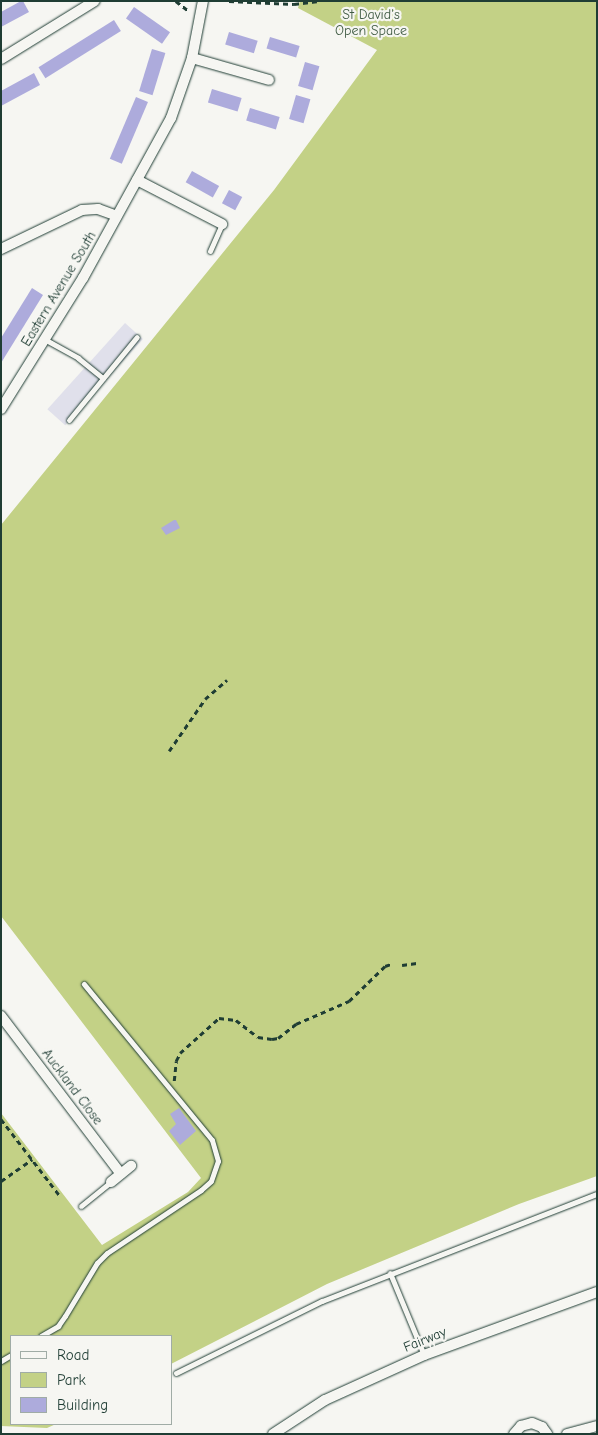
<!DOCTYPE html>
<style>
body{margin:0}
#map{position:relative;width:598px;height:1435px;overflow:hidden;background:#f6f6f2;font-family:"Comic Neue",sans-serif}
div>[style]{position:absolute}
.built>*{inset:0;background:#e0e0eb;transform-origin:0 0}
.green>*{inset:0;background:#c3d186}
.building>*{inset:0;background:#adabdc;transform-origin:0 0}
.path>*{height:2.5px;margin-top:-1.25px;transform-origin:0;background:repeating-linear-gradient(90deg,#1f3d34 0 5px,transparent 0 9px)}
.roads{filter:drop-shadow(0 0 1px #1f3d34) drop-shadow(0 0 1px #1f3d34)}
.service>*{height:5px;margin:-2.5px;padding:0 2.5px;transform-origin:2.5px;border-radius:2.5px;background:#f6f6f2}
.minor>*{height:10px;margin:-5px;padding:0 5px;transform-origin:5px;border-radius:5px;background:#f6f6f2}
span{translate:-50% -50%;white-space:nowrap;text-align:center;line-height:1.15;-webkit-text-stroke:4.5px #f6f6f2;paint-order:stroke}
.park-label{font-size:14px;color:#405b44}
.street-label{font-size:14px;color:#1f3d34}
.frame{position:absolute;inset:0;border:2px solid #1f3d34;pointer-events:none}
.legend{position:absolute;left:10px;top:1335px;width:162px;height:90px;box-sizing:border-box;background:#f6f6f2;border:1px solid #a0aca6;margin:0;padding:6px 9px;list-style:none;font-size:15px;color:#1f3d34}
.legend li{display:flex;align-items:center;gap:10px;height:25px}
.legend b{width:25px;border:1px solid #a0aca6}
</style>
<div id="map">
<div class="built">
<i style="left:125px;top:323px;width:24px;height:116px;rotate:42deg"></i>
</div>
<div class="green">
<i style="clip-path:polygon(300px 1px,597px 1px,597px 1176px,519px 1204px,327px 1284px,171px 1364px,171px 1336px,11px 1336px,11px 1424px,56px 1424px,47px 1428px,1px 1426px,1px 1113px,102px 1245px,188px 1192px,201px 1178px,1px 916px,1px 525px,274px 190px,377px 50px,298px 8px)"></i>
</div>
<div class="building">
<i style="clip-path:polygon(21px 1px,23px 1px,29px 12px,1px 27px,1px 12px)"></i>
<i style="left:134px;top:7px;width:44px;height:14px;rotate:35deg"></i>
<i style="left:114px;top:20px;width:13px;height:89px;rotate:58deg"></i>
<i style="left:229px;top:32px;width:30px;height:13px;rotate:17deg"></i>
<i style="left:270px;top:37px;width:31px;height:12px;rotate:17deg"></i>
<i style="left:152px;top:49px;width:14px;height:44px;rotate:17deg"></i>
<i style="left:305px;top:62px;width:15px;height:25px;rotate:16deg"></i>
<i style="clip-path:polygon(34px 73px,40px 85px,1px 106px,1px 91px)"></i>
<i style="left:212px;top:89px;width:31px;height:14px;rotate:17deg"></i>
<i style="left:296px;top:95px;width:15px;height:25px;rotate:16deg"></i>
<i style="left:136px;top:97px;width:13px;height:67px;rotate:23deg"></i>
<i style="left:250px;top:108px;width:31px;height:13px;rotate:17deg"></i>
<i style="left:192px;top:171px;width:31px;height:13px;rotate:29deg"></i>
<i style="left:229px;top:190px;width:15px;height:15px;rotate:28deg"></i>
<i style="clip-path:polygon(32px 288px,43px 295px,1px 363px,1px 338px)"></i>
<i style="clip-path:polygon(174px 520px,176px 520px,180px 528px,166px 535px,161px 528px)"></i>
<i style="clip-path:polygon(179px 1108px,196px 1131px,180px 1145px,169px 1131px,176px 1124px,170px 1114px)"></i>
</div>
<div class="path">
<i style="left:176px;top:1px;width:16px;rotate:38deg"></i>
<i style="left:229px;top:1px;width:65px;rotate:2.6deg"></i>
<i style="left:294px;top:4px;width:23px;rotate:-7deg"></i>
<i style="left:169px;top:751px;width:63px;rotate:-55.3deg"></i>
<i style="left:205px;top:699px;width:29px;rotate:-41deg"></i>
<i style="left:402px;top:965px;width:15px;rotate:-8deg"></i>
<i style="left:174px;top:1081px;width:20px;rotate:-84deg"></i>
<i style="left:176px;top:1061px;width:9px;rotate:-63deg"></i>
<i style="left:180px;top:1053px;width:52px;rotate:-41.9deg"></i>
<i style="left:219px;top:1018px;width:17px;rotate:7deg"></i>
<i style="left:236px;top:1020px;width:28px;rotate:38deg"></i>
<i style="left:258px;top:1037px;width:14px;rotate:8deg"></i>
<i style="left:272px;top:1039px;width:6px;rotate:-9deg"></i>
<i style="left:278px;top:1038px;width:23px;rotate:-38deg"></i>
<i style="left:296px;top:1024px;width:58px;rotate:-23.5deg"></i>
<i style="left:349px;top:1001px;width:50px;rotate:-44.2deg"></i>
<i style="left:385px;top:966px;width:6px;rotate:-18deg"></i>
<i style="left:1px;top:1119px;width:97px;rotate:52.5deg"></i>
<i style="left:1px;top:1181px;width:38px;rotate:-35deg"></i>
</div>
<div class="roads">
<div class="service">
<i style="left:210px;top:251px;width:30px;rotate:-66deg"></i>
<i style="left:46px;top:340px;width:37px;rotate:29deg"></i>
<i style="left:78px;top:358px;width:32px;rotate:39deg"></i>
<i style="left:69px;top:420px;width:107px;rotate:-50.7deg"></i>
<i style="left:81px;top:1206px;width:38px;rotate:-39deg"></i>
<i style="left:390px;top:1273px;width:89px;rotate:67.5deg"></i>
<i style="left:41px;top:1336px;width:20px;rotate:-30deg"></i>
<i style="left:58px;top:1326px;width:12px;rotate:-55deg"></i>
<i style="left:65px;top:1316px;width:62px;rotate:-58.9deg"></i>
<i style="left:97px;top:1263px;width:14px;rotate:-45deg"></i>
<i style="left:107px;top:1253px;width:113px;rotate:-33.8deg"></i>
<i style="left:201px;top:1190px;width:13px;rotate:-42deg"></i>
<i style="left:211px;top:1181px;width:21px;rotate:-71deg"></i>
<i style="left:218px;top:1161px;width:22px;rotate:-106deg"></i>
<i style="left:212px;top:1140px;width:202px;rotate:-129.4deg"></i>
<i style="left:1px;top:1361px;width:12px;rotate:-31deg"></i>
<i style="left:176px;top:1373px;width:163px;rotate:-26.3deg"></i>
<i style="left:322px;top:1301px;width:295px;rotate:-21.3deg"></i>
</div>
<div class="minor">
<i style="left:192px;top:58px;width:80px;rotate:15.9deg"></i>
<i style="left:1px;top:59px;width:110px;rotate:-31.7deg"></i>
<i style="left:137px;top:180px;width:96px;rotate:27.4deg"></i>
<i style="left:1px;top:249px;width:90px;rotate:-25.7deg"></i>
<i style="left:82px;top:210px;width:16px;rotate:-4deg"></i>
<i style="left:98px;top:209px;width:20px;rotate:20deg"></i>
<i style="left:1px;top:409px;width:155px;rotate:-58deg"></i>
<i style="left:83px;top:278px;width:183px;rotate:-61.2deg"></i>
<i style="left:171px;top:118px;width:64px;rotate:-70.7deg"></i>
<i style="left:192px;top:58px;width:58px;rotate:-79.1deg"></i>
<i style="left:1px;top:1016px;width:198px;rotate:52.8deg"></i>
<i style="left:111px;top:1182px;width:26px;rotate:-39deg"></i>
<i style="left:273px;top:1434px;width:62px;rotate:-33.2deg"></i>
<i style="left:325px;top:1400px;width:109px;rotate:-24.4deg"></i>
<i style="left:424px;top:1355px;width:184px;rotate:-20deg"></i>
<i style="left:514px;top:1434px;width:11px;rotate:-49deg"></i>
<i style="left:521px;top:1426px;width:11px;rotate:-15deg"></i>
<i style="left:532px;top:1423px;width:11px;rotate:22deg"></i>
<i style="left:542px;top:1427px;width:9px;rotate:54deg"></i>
<i style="left:567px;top:1434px;width:31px;rotate:-15deg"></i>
</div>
</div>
<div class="park-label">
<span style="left:371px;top:23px">St David's<br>Open Space</span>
</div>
<div class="street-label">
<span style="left:59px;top:289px;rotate:-59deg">Eastern Avenue South</span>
<span style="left:72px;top:1087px;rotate:53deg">Auckland Close</span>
<span style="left:425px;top:1340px;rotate:-22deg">Fairway</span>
</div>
<div class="frame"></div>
<ul class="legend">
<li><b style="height:6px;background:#f6f6f2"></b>Road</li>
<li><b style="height:14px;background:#c3d186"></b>Park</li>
<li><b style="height:14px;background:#adabdc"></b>Building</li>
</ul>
</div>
